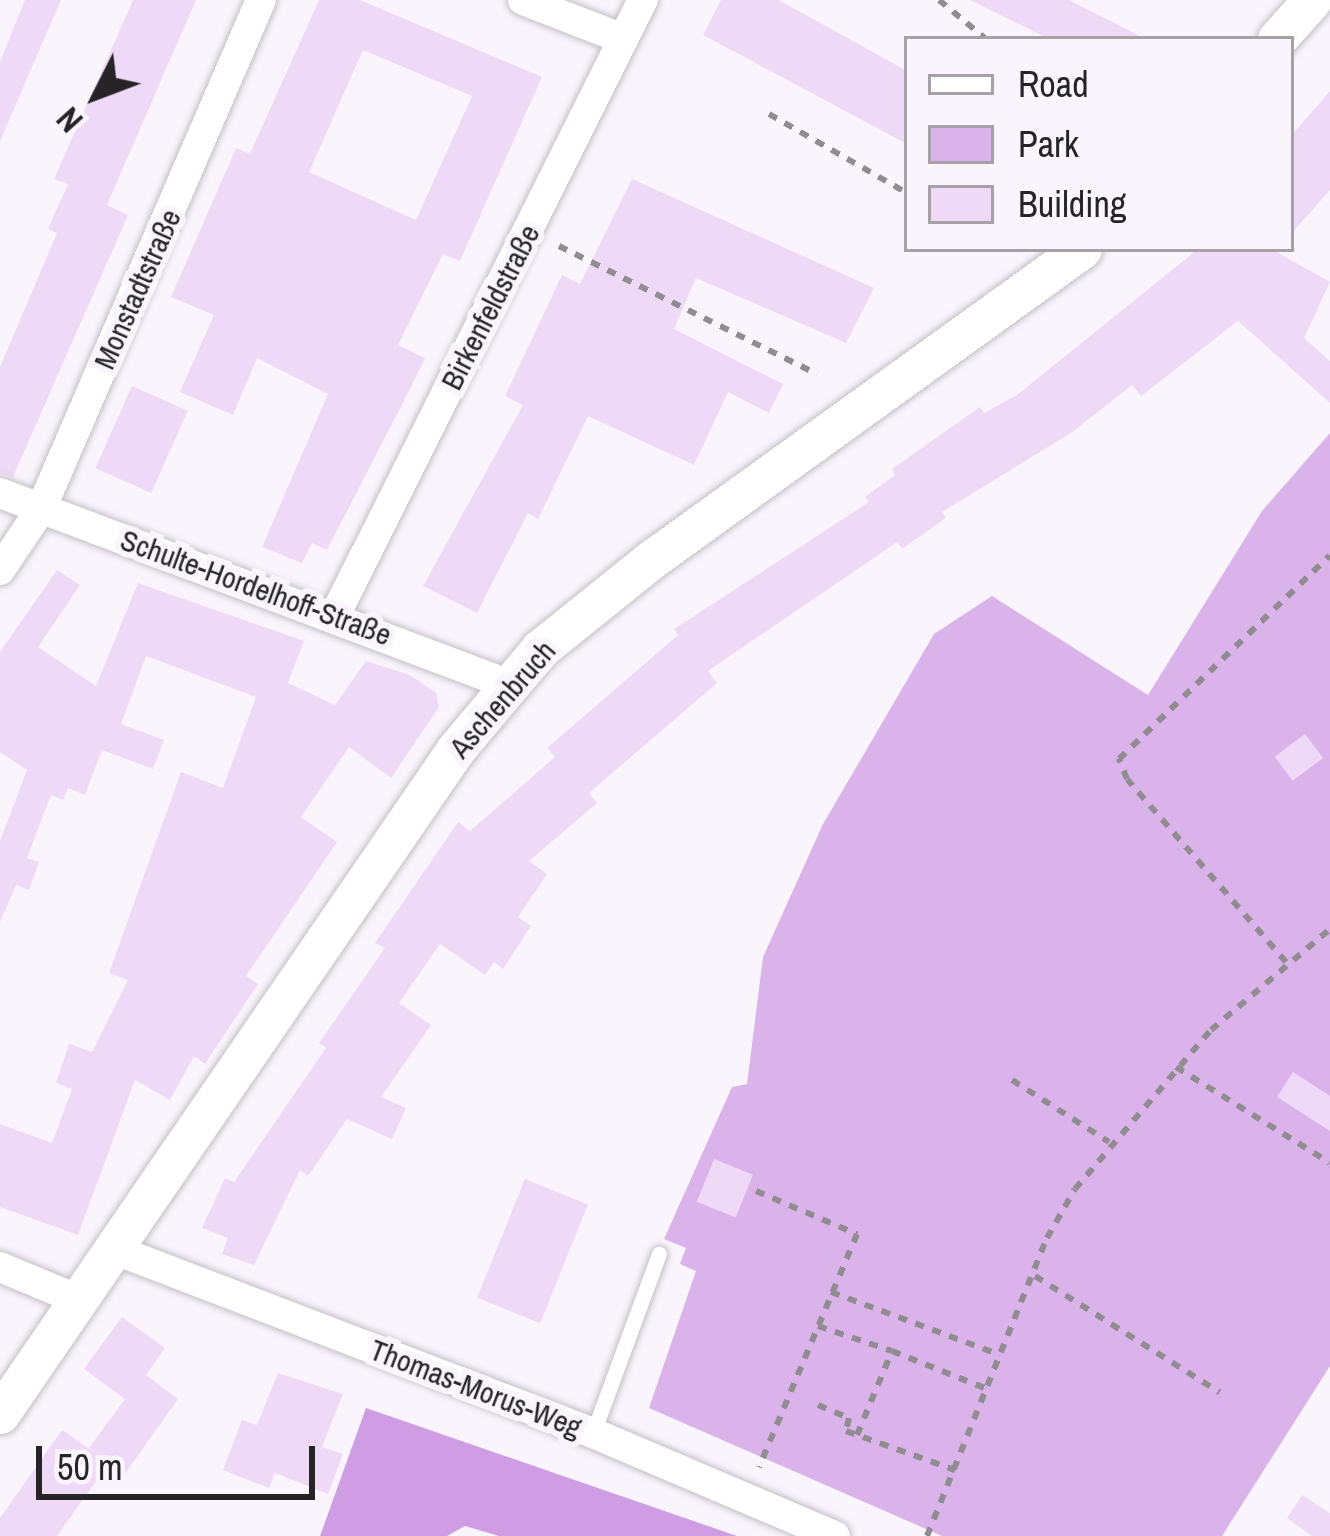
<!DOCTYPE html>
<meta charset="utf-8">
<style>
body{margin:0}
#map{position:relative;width:1330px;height:1536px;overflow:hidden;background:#faf5fd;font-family:"Archivo Narrow",sans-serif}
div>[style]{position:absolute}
.green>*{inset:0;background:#dab3ea}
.forest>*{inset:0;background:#ce9de3}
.building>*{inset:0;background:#eedaf7;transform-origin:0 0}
.path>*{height:6px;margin-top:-3px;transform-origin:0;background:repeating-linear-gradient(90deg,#908c92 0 9px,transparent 0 18px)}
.roads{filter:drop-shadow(0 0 3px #c5c0c7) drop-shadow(0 0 3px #c5c0c7)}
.service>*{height:15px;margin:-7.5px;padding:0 7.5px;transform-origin:7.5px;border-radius:7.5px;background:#fff}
.minor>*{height:30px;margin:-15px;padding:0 15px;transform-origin:15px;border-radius:15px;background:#fff}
.tertiary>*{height:39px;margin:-19.5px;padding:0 19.5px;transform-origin:19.5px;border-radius:19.5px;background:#fff}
span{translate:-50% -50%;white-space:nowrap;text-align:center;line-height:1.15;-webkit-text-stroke:12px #faf5fd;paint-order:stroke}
.street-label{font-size:30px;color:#262427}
.legend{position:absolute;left:904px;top:36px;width:390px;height:216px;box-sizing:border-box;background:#faf5fd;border:3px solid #a5a1a7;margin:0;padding:15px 21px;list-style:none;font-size:36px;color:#262427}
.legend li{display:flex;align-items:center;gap:24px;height:60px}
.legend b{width:60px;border:3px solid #a5a1a7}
.north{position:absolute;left:36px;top:36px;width:120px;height:120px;-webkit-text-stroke:9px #faf5fd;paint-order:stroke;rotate:228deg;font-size:33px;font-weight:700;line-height:48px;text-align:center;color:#262427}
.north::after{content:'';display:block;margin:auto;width:42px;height:54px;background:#262427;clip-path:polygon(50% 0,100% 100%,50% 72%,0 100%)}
.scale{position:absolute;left:36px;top:1446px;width:279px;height:54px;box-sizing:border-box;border:6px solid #262427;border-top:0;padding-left:15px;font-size:36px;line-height:42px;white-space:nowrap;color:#262427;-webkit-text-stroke:9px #faf5fd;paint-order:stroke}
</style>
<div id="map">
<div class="green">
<i style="clip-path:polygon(1330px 433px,1330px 1366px,1222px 1536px,942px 1536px,649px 1408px,696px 1271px,680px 1264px,686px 1248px,664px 1239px,732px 1087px,747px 1084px,763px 957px,823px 824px,934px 634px,992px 596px,1148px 695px,1262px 511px)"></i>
</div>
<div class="forest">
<i style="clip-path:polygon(366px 1408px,737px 1536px,499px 1536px,465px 1526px,447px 1536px,320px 1536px)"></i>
</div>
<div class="building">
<i style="clip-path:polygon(25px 0,61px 0,0 141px,0 62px)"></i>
<i style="clip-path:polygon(133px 0,196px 0,107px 205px,128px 215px,13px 477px,0 474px,0 367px,57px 233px,48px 229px,68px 184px,54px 179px)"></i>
<i style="clip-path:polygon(evenodd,319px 0,360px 0,542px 77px,460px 261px,443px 254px,398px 345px,425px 358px,409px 391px,327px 550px,312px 543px,302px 563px,262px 547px,328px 394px,257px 358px,233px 415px,180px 392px,214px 315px,171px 297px,236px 148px,250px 154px,319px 0,363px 50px,472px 96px,416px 220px,309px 172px,363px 50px)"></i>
<i style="clip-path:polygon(721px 0,779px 0,907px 71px,907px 144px,703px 35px)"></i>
<i style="clip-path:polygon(970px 0,1069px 0,1146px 39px,1049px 39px)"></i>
<i style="clip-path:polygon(1330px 91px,1330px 190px,1291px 234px,1291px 136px)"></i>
<i style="clip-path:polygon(632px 179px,874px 288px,846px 343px,696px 278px,674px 329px,783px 384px,769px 413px,728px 392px,694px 465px,588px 416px,538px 519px,528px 513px,477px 613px,423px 586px,523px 405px,505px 396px,562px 275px,580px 284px)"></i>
<i style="clip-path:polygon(1198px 249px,1271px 249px,1330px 282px,1304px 338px,1330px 361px,1330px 403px,1238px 321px,1141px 396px,1132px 385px,1071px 433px,942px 512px,946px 518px,902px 549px,897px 542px,708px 671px,717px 683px,589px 793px,597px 803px,529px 861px,547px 874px,518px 917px,531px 926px,503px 969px,494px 962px,485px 975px,440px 944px,399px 1003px,431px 1025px,381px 1097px,406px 1108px,392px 1139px,347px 1119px,308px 1176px,300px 1170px,254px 1265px,222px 1254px,228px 1238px,202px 1228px,225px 1178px,234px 1182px,326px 1048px,319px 1043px,385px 948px,375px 943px,458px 822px,470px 831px,555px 757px,547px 748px,678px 635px,674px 629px,869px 502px,865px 497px,895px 475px,892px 469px,980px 407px,984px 413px,1017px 395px)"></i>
<i style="left:132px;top:386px;width:61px;height:90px;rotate:24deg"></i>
<i style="clip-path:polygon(57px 570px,80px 585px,38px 647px,96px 686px,138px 583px,304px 641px,288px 683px,335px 705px,366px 661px,410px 675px,436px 693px,439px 707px,391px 778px,349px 747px,301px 817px,337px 842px,246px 976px,258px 984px,205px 1064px,194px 1056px,170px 1100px,135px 1080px,78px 1235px,0 1207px,0 1124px,52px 1143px,72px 1089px,56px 1083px,69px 1044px,92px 1052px,128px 980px,109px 973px,181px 772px,223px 788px,256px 697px,146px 656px,121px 724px,164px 740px,153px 769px,102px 750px,85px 795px,68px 788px,63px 800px,51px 795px,27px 858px,39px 862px,29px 890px,16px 885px,0 922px,0 841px,27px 770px,0 752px,0 652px)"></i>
<i style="left:1305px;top:734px;width:30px;height:38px;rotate:53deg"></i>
<i style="clip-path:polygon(1293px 1072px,1330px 1096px,1330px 1131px,1277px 1097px)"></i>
<i style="left:714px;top:1159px;width:42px;height:46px;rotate:22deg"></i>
<i style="left:525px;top:1179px;width:68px;height:128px;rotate:22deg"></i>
<i style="clip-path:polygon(122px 1317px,165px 1348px,146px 1375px,178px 1399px,124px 1475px,109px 1463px,57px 1536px,0 1536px,0 1518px,62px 1430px,97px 1454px,89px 1448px,125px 1399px,84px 1369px)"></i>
<i style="clip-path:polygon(278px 1373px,343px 1394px,322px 1447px,343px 1454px,328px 1494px,275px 1473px,269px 1488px,223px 1470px,242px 1420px,257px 1425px)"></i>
<i style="clip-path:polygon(1302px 1495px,1330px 1513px,1330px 1536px,1312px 1536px,1287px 1518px)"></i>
</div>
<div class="path">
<i style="left:939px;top:0;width:61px;rotate:39.7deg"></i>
<i style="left:769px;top:114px;width:159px;rotate:29.8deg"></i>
<i style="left:559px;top:246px;width:288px;rotate:26.4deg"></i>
<i style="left:1286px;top:962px;width:242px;rotate:-131deg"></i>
<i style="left:1127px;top:779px;width:22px;rotate:-112deg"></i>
<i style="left:1119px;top:759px;width:293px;rotate:-44deg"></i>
<i style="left:1176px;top:1067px;width:181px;rotate:31.9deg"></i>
<i style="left:1012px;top:1080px;width:115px;rotate:32.6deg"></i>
<i style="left:756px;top:1191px;width:110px;rotate:23.1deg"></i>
<i style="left:857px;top:1234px;width:253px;rotate:112.8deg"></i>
<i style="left:1035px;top:1276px;width:218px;rotate:32.2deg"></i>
<i style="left:831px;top:1292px;width:180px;rotate:20.4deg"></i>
<i style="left:818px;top:1326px;width:78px;rotate:18.7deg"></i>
<i style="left:818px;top:1405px;width:34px;rotate:23deg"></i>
<i style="left:849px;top:1418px;width:13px;rotate:103deg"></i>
<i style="left:846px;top:1431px;width:116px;rotate:19.7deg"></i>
<i style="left:857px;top:1435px;width:91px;rotate:-67.4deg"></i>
<i style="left:892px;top:1351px;width:102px;rotate:21.8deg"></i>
<i style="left:927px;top:1536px;width:321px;rotate:-68.1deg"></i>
<i style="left:1047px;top:1238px;width:56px;rotate:-60.3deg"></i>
<i style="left:1075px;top:1189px;width:209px;rotate:-49.5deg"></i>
<i style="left:1211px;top:1030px;width:156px;rotate:-40.3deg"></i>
</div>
<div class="roads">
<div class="service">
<i style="left:593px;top:1433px;width:191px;rotate:-69.8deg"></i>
</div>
<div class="minor">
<i style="left:523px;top:0;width:107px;rotate:21.3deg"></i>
<i style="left:0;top:493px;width:545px;rotate:20.63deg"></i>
<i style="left:0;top:570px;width:73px;rotate:-56.1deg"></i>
<i style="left:41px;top:509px;width:555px;rotate:-66.63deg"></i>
<i style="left:336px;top:613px;width:686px;rotate:-63.4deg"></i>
<i style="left:113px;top:1249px;width:514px;rotate:20.97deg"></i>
<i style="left:593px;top:1433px;width:263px;rotate:23.1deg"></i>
<i style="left:0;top:1267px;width:86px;rotate:22.7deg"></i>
</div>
<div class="tertiary">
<i style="left:1277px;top:39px;width:52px;rotate:-48.1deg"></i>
<i style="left:0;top:1414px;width:806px;rotate:-55.56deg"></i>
<i style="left:456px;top:749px;width:131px;rotate:-50deg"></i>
<i style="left:540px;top:649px;width:144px;rotate:-38.8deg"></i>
<i style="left:652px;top:559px;width:530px;rotate:-35.79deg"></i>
</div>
</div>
<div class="street-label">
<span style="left:137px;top:289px;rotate:-66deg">Monstadtstraße</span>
<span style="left:490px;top:307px;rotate:-63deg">Birkenfeldstraße</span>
<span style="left:256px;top:587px;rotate:20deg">Schulte-Hordelhoff-Straße</span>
<span style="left:502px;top:699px;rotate:-49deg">Aschenbruch</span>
<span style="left:476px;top:1388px;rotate:21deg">Thomas-Morus-Weg</span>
</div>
<ul class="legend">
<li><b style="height:15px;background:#fff"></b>Road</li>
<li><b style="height:33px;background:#dab3ea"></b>Park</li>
<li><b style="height:33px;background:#eedaf7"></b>Building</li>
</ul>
<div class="north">N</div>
<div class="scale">50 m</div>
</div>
